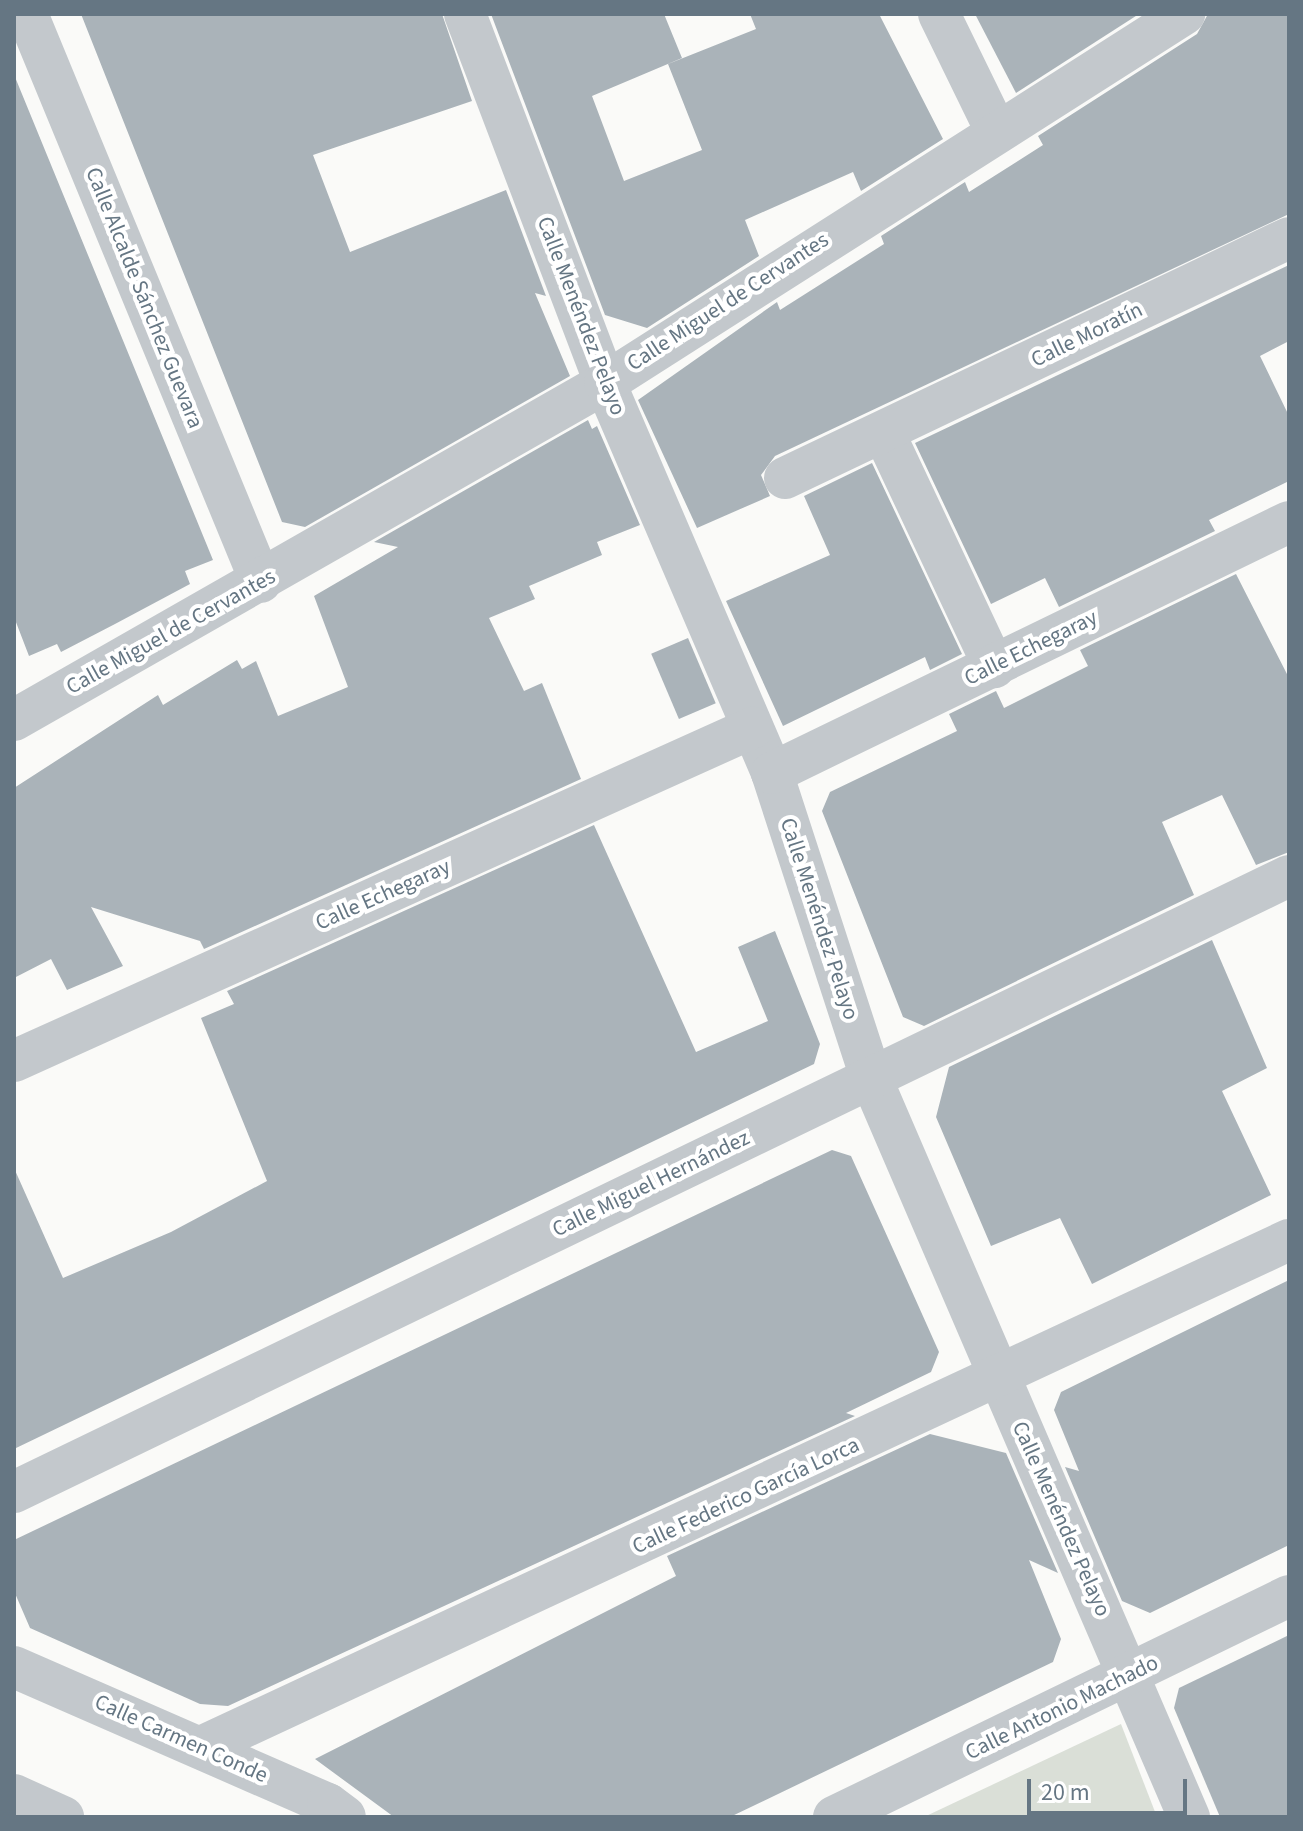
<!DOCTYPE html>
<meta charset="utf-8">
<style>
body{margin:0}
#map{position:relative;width:1303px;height:1831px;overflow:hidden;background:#fafaf8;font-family:"Source Sans 3",sans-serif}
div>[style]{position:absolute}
.green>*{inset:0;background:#dadfd7}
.building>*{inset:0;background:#aab3b9;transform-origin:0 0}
.minor>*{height:42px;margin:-21px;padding:0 21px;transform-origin:21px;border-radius:21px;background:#c3c8cc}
span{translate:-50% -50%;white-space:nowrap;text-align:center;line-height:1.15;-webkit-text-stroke:8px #fff;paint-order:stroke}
.street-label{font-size:22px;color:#657683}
.frame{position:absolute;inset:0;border:16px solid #657683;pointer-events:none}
.scale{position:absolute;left:1027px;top:1779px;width:160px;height:36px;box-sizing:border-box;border:4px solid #657683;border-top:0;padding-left:10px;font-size:24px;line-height:28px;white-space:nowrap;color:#657683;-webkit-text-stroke:6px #fff;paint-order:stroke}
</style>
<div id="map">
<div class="green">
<i style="clip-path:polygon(1121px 1724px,1157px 1817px,924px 1817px)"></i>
</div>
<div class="building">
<i style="clip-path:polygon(81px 14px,442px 14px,472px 101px,313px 155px,350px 252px,506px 190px,546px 296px,535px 293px,570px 376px,305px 527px,282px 522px)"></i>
<i style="clip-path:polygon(491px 14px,664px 14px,682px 58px,592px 96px,624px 181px,702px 150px,668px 64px,756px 29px,750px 14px,879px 14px,943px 139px,861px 191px,853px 172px,745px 220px,759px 256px,647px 328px,605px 315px)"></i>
<i style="clip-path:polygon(975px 14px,1139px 14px,1016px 93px)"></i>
<i style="clip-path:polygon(1208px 14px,1289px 14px,1289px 214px,775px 456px,761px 475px,770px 496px,697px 528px,638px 400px,777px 302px,780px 310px,884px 244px,881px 236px,965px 182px,969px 192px,1043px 145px,1038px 136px,1197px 34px)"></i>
<i style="clip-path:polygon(15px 77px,213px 560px,185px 571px,190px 584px,115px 624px,61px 652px,57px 644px,29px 656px,14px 617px)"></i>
<i style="clip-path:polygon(1289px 265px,1289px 341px,1260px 356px,1289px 416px,1289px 481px,1209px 520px,1215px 531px,1059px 607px,1045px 578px,991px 604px,915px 443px)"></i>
<i style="clip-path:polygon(588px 420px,592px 429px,597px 426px,640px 525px,597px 542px,602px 555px,529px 586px,535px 599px,489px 618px,524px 691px,542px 683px,581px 779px,204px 949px,200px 941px,91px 907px,123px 966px,67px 990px,51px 959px,14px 978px,14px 788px,158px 695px,163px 705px,237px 660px,242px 669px,256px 661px,278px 716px,348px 687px,314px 596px,398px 547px,374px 542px)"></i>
<i style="clip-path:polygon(872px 463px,962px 654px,930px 670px,925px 657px,783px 726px,726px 601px,830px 555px,804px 496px)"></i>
<i style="clip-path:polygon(1236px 574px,1289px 678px,1289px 852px,1256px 865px,1222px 795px,1162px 822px,1194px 895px,924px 1026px,903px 1017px,822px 811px,830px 792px,957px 731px,949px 714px,996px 691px,1004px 708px,1088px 666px,1080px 650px)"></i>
<i style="left:688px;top:638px;width:71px;height:40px;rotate:67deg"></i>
<i style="clip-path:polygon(594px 825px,696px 1052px,768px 1021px,738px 947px,775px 931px,820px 1044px,814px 1064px,14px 1449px,14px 1168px,63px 1278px,171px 1232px,267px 1181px,201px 1018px,234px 1004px,227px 991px)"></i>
<i style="clip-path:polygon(1212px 940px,1267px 1068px,1222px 1091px,1271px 1195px,1092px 1284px,1060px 1218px,991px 1246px,936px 1117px,949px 1067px)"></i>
<i style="clip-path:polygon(832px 1150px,851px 1156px,897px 1258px,939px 1352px,931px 1372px,846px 1413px,855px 1416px,228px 1706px,200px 1704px,30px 1628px,14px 1591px,14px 1540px)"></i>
<i style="clip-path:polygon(1289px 1280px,1289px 1545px,1150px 1613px,1122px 1601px,1065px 1467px,1079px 1471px,1054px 1410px,1061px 1392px)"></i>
<i style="clip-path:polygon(930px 1434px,1006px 1453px,1058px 1573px,1029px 1560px,1061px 1639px,1053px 1662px,730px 1817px,394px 1817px,315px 1759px,676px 1576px,667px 1556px)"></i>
<i style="clip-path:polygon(1289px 1635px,1289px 1817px,1220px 1817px,1174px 1708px,1179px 1688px)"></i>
</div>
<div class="minor">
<i style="left:27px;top:14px;width:614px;rotate:67.61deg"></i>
<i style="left:465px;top:14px;width:395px;rotate:69.2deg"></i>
<i style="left:605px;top:383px;width:424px;rotate:66.8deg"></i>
<i style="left:772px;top:773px;width:321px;rotate:72deg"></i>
<i style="left:871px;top:1078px;width:805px;rotate:66.72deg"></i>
<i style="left:939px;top:14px;width:128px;rotate:64deg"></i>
<i style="left:884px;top:433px;width:259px;rotate:64.8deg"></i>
<i style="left:785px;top:478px;width:558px;rotate:-25.46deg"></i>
<i style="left:14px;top:720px;width:680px;rotate:-29.69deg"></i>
<i style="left:605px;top:383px;width:687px;rotate:-32.51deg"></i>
<i style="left:772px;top:773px;width:575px;rotate:-25.9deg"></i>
<i style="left:14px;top:1061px;width:810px;rotate:-24.29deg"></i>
<i style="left:14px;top:1492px;width:1416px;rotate:-25.79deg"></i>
<i style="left:14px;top:1667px;width:343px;rotate:23.6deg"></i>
<i style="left:328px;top:1804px;width:21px;rotate:37deg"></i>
<i style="left:201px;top:1747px;width:1200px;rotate:-24.99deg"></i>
<i style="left:14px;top:1795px;width:54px;rotate:24.2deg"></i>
<i style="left:834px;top:1817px;width:506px;rotate:-25.91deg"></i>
</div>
<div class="street-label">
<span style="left:144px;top:298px;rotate:68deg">Calle Alcalde Sánchez Guevara</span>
<span style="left:728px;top:302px;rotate:-33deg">Calle Miguel de Cervantes</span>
<span style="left:581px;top:316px;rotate:69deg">Calle Menéndez Pelayo</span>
<span style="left:1087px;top:335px;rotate:-26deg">Calle Moratín</span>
<span style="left:171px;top:632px;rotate:-29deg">Calle Miguel de Cervantes</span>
<span style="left:1031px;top:648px;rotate:-26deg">Calle Echegaray</span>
<span style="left:383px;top:895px;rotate:-24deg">Calle Echegaray</span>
<span style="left:819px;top:919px;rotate:72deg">Calle Menéndez Pelayo</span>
<span style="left:651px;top:1184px;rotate:-26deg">Calle Miguel Hernández</span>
<span style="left:746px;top:1496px;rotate:-25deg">Calle Federico García Lorca</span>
<span style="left:1061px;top:1519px;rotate:66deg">Calle Menéndez Pelayo</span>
<span style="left:1062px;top:1708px;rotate:-26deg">Calle Antonio Machado</span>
<span style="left:181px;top:1739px;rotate:24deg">Calle Carmen Conde</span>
</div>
<div class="frame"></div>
<div class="scale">20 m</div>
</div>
